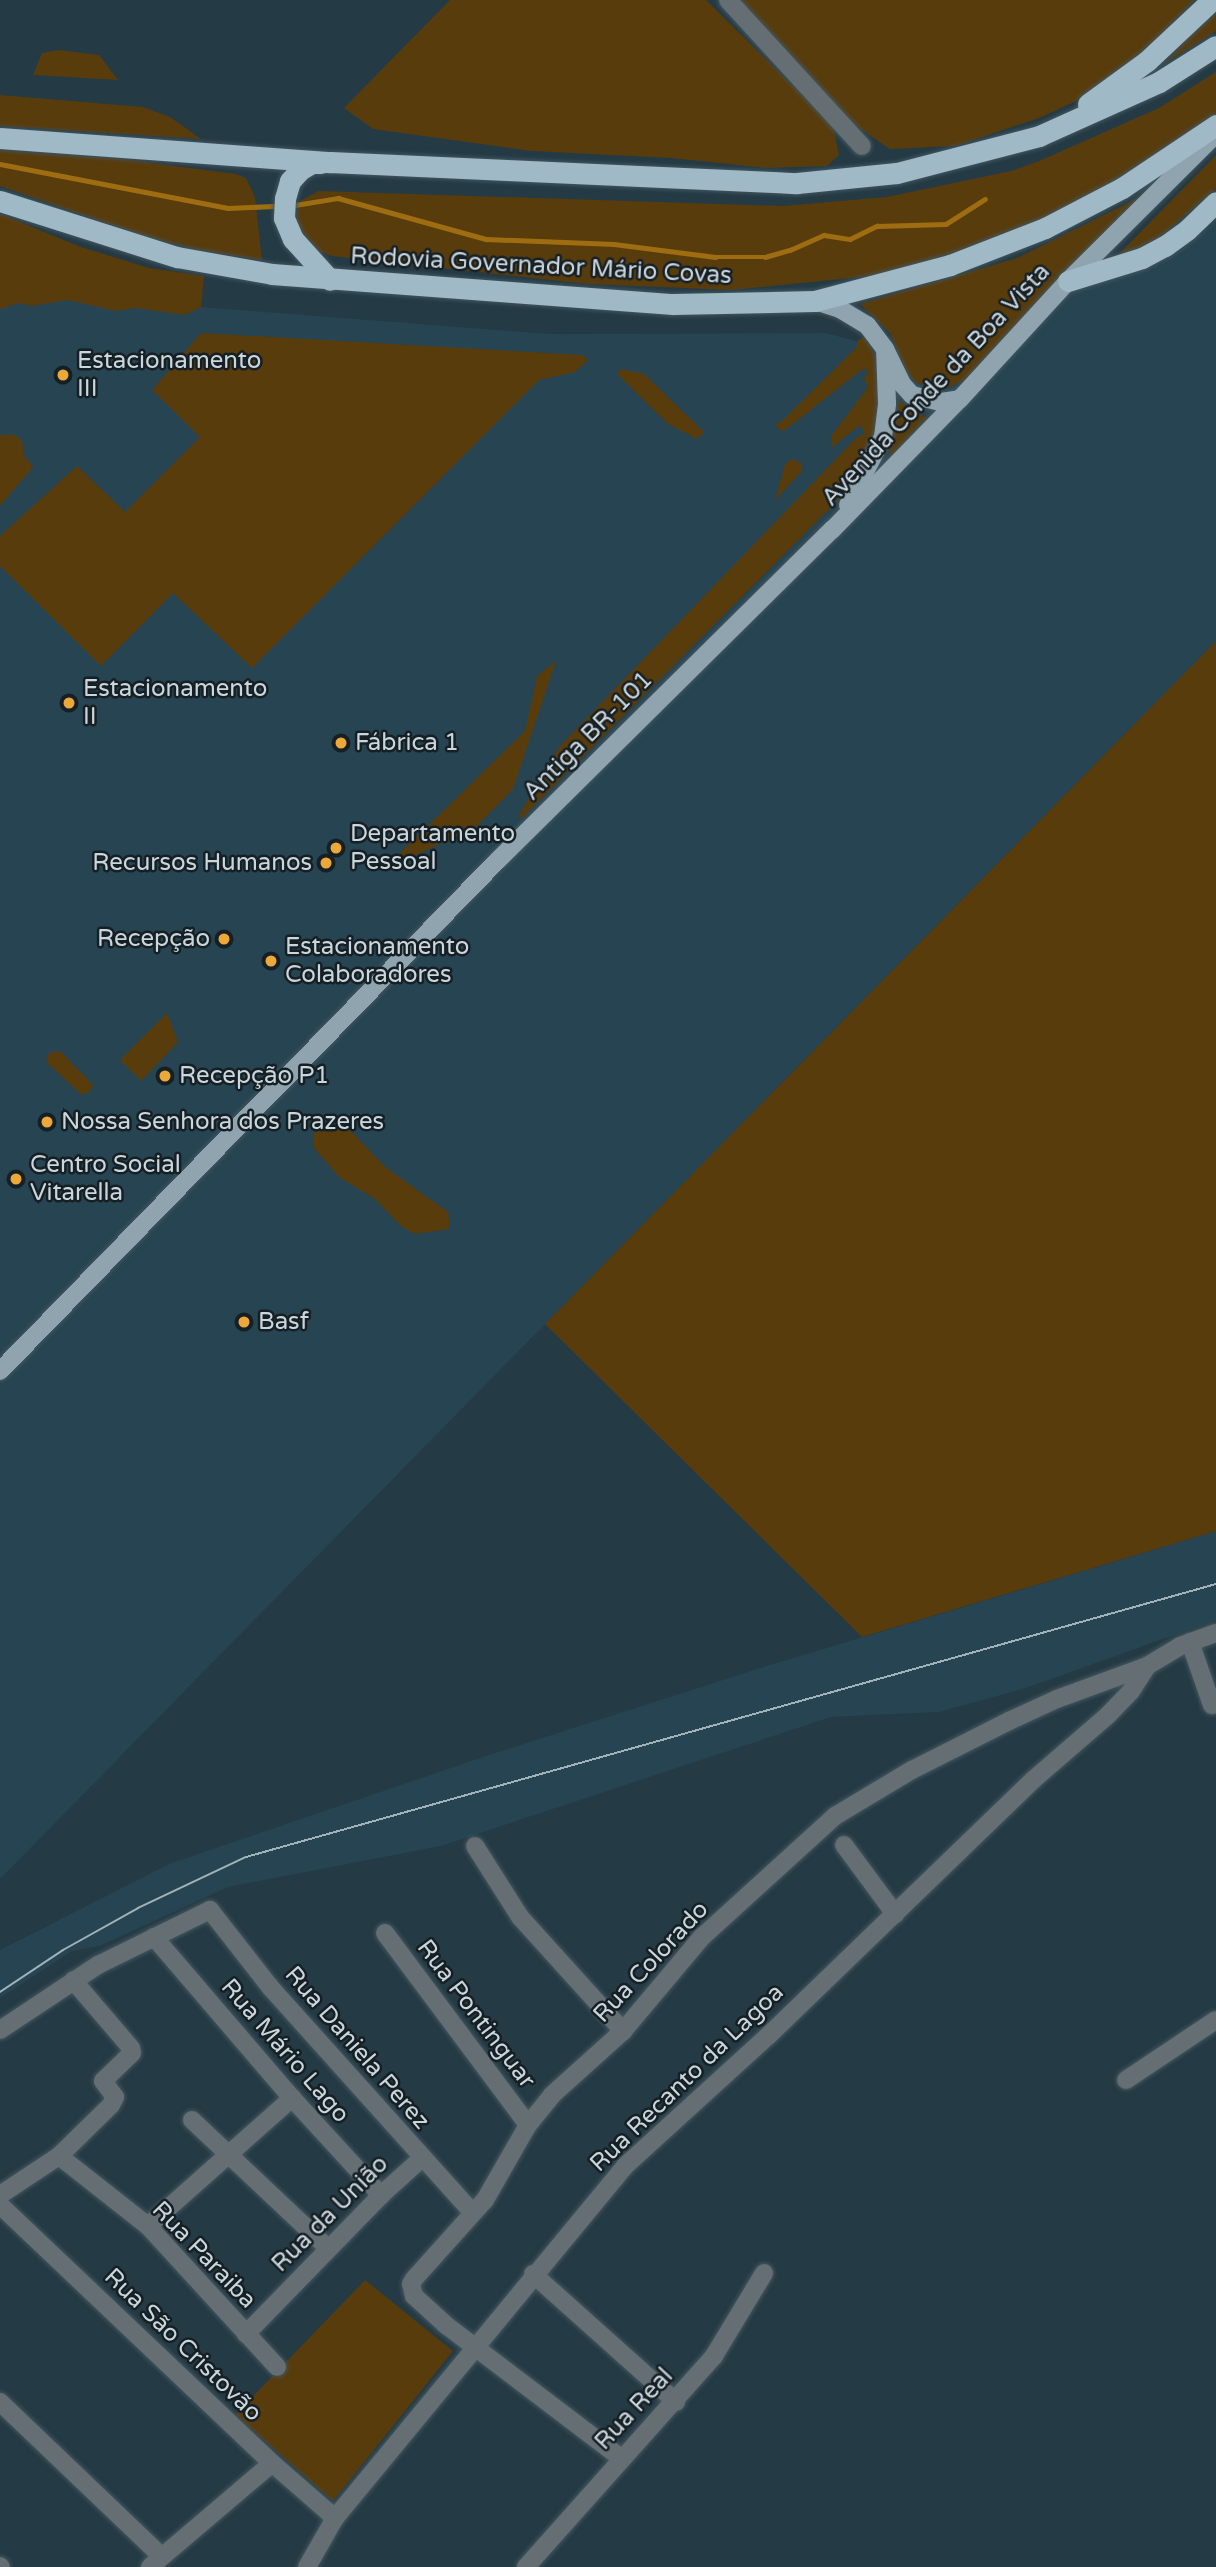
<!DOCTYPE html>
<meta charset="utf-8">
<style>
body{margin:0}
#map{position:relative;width:1216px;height:2567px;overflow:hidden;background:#243a44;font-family:"Varela Round",sans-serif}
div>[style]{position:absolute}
.built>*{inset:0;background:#264452}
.green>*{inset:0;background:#593c0c}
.stream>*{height:4.5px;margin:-2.25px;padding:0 2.25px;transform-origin:2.25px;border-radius:2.25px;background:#9f6d11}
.roads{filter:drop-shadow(0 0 2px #42565f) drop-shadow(0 0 2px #42565f)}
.minor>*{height:18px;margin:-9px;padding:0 9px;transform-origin:9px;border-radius:9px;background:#646e73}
.major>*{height:18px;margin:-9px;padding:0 9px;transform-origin:9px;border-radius:9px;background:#8fa4af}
.highway>*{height:21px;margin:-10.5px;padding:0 10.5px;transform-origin:10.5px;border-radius:10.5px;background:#a0b9c6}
.tram>*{height:2px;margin:-1px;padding:0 1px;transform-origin:1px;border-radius:1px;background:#a2b2b8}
.dots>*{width:19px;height:19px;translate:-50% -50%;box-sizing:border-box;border:4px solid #161f24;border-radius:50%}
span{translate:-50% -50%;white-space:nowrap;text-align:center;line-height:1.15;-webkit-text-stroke:5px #161f24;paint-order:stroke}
.street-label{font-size:24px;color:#c9d6dc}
.poi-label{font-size:24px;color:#c9d6dc}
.left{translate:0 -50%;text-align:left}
.right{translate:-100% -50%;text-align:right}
</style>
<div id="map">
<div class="built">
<i style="clip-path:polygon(1216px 222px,1216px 641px,0 1879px,0 243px,201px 307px,550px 334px,826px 333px,885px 349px,1145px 269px,1174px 255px)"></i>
<i style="clip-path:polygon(1216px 1531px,1216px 1620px,1026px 1688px,939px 1712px,831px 1717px,441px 1846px,228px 1887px,100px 1946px,72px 1951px,0 1998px,0 1950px,169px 1864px,483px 1757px,757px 1669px)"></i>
</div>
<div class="green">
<i style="clip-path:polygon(450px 0,706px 0,833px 126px,839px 155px,827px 166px,766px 168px,671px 158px,532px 151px,373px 129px,344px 108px)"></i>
<i style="clip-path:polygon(735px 0,1194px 0,1132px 64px,1074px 102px,1039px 118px,955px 146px,890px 149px,853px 124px)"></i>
<i style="clip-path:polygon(1216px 9px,1216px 31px,1164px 64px,1165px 62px)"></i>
<i style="clip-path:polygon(59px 50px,99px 55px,118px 80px,33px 75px,42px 53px)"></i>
<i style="clip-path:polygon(1216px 72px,1216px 115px,1171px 148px,1070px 209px,978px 246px,880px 275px,732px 290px,588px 284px,332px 256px,314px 250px,298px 229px,296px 214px,300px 201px,319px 191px,783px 206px,887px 197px,1011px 171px,1037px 162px,1159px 108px)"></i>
<i style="clip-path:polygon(0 95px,143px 107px,170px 117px,201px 139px,0 126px)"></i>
<i style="clip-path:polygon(0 150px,121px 159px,236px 174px,246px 178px,255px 197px,262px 260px,197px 250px,134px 233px,0 186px)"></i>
<i style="clip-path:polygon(1216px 155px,1216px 188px,1150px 246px,1116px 257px)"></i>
<i style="clip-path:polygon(1142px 196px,966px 379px,950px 387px,934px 388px,915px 382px,905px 370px,890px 333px,860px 304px,1017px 258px)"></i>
<i style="clip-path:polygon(0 214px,81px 247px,149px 268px,204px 276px,201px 307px,184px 315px,136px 308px,116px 311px,68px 300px,31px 306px,19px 303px,0 309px)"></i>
<i style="clip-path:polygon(201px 333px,583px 355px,588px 360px,575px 372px,539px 380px,252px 668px,173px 593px,101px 666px,0 566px,0 536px,77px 466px,125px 512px,200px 437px,152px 390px)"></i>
<i style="clip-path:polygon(865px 337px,876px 358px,879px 412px,872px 442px,849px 489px,521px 819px,519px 815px,560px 746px,856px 438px,865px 433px,860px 425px,831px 448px,832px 435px,868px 387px,864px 378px,868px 372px,864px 368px,785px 430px,781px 431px,774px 424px,781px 422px,857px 347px,858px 340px)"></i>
<i style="clip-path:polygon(621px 369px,644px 374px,704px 432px,697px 439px,668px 424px,617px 374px)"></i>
<i style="clip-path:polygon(899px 401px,927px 418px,888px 459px,898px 403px)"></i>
<i style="clip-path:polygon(0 435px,14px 435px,22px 440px,24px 455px,33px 467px,0 506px)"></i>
<i style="clip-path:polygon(792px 459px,801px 463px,801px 472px,775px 500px,785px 464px)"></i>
<i style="clip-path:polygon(1216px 641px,1216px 1531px,862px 1637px,545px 1324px)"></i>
<i style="clip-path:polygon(556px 661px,513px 789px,476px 827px,395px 865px,392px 861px,525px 731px,537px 676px)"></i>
<i style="clip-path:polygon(167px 1013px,178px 1042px,141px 1081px,120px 1060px)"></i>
<i style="clip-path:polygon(60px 1051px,93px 1085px,89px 1092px,82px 1095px,46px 1062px,49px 1053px)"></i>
<i style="clip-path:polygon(343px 1123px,385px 1167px,448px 1212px,450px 1229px,415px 1234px,402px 1227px,375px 1199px,339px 1177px,314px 1148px,314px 1133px)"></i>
<i style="clip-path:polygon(365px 2280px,453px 2351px,333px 2501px,235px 2415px)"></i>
</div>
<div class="stream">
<i style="left:0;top:164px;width:232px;rotate:10.9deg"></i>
<i style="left:228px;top:208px;width:46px;rotate:-2.5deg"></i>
<i style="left:295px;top:205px;width:44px;rotate:-9.2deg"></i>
<i style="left:338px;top:198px;width:154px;rotate:15.5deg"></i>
<i style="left:486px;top:239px;width:128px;rotate:2.2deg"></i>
<i style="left:614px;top:244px;width:102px;rotate:7.3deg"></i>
<i style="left:715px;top:257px;width:50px"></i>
<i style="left:765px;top:257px;width:26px;rotate:-16deg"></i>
<i style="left:790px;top:250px;width:37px;rotate:-24deg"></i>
<i style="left:824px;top:235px;width:26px;rotate:9deg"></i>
<i style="left:850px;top:239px;width:30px;rotate:-26deg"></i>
<i style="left:877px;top:226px;width:69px;rotate:-1.7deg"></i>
<i style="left:946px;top:224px;width:46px;rotate:-32.7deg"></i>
</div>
<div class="roads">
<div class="minor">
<i style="left:728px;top:0;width:198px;rotate:47.5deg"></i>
<i style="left:1190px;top:1642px;width:67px;rotate:70.8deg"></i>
<i style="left:844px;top:1845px;width:86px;rotate:53.5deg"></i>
<i style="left:475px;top:1846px;width:84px;rotate:57.6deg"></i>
<i style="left:520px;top:1917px;width:154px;rotate:47.9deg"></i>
<i style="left:385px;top:1933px;width:239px;rotate:53.3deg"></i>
<i style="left:154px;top:1937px;width:212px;rotate:49.4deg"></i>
<i style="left:292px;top:2098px;width:132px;rotate:47.5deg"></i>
<i style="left:0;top:2030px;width:118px;rotate:-33.6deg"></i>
<i style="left:98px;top:1965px;width:125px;rotate:-26.2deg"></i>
<i style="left:210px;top:1910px;width:99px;rotate:52deg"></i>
<i style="left:271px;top:1988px;width:302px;rotate:48.1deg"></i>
<i style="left:1126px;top:2080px;width:108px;rotate:-33.7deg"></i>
<i style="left:192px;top:2120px;width:187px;rotate:43.3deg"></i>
<i style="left:59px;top:2156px;width:113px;rotate:38.2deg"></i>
<i style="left:148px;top:2226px;width:191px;rotate:47.5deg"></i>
<i style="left:0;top:2195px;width:71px;rotate:-33.5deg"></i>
<i style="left:59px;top:2156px;width:73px;rotate:-44.4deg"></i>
<i style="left:111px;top:2105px;width:9px;rotate:-63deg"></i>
<i style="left:115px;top:2097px;width:20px;rotate:-127deg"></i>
<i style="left:103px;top:2081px;width:40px;rotate:-44deg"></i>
<i style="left:132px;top:2053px;width:5px;rotate:-101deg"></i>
<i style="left:131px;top:2048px;width:89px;rotate:-130.5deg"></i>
<i style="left:0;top:2205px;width:375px;rotate:43.5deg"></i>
<i style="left:272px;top:2463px;width:84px;rotate:41.1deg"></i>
<i style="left:148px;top:2226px;width:193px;rotate:-41.6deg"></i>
<i style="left:533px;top:2274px;width:192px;rotate:41.8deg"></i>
<i style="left:246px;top:2334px;width:194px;rotate:-45.8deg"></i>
<i style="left:381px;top:2195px;width:54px;rotate:-42deg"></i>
<i style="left:0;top:2402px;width:223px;rotate:43.7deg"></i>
<i style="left:621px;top:2458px;width:218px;rotate:-142.8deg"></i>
<i style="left:447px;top:2326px;width:45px;rotate:-137.7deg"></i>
<i style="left:414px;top:2296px;width:12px;rotate:-104deg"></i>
<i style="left:411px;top:2284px;width:6px;rotate:-59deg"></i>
<i style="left:414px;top:2279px;width:106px;rotate:-48.1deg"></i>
<i style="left:485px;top:2200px;width:86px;rotate:-60.2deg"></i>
<i style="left:528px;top:2125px;width:38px;rotate:-51deg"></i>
<i style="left:552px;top:2095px;width:96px;rotate:-42deg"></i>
<i style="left:623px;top:2031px;width:123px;rotate:-50deg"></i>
<i style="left:702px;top:1937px;width:180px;rotate:-42.3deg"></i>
<i style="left:835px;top:1816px;width:90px;rotate:-30.9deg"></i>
<i style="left:912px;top:1770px;width:109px;rotate:-26.8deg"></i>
<i style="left:1009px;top:1721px;width:53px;rotate:-24.6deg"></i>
<i style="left:1057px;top:1699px;width:96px;rotate:-20.1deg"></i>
<i style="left:1147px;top:1666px;width:39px;rotate:-31deg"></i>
<i style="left:1180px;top:1646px;width:38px;rotate:-20deg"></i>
<i style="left:0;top:2566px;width:1px;rotate:45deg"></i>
<i style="left:150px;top:2567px;width:160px;rotate:-40.4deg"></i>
<i style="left:307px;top:2567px;width:56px;rotate:-60.3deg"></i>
<i style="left:335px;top:2518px;width:456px;rotate:-50.5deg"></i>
<i style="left:625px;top:2166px;width:195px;rotate:-42.3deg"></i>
<i style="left:769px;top:2035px;width:367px;rotate:-44deg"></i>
<i style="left:1033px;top:1780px;width:99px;rotate:-40.9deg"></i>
<i style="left:1108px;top:1715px;width:33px;rotate:-46deg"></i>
<i style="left:1131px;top:1691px;width:30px;rotate:-57deg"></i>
<i style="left:526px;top:2567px;width:283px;rotate:-48.3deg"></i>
<i style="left:714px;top:2356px;width:97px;rotate:-58.9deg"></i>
</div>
<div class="major">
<i style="left:815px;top:301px;width:26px;rotate:18deg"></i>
<i style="left:840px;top:309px;width:31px;rotate:31deg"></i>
<i style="left:867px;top:325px;width:30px;rotate:53deg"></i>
<i style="left:885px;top:349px;width:39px;rotate:64deg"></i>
<i style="left:902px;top:384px;width:15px;rotate:48deg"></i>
<i style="left:912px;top:395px;width:30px;rotate:14deg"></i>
<i style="left:941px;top:402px;width:19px;rotate:-9deg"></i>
<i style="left:848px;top:505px;width:76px;rotate:-62.8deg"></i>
<i style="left:883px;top:437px;width:34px;rotate:-83deg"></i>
<i style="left:887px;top:403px;width:54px;rotate:-92.1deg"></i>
<i style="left:0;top:1371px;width:714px;rotate:-45.74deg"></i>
<i style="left:498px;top:860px;width:470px;rotate:-44.7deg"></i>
<i style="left:832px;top:530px;width:183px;rotate:-45.7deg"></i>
<i style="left:960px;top:399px;width:160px;rotate:-47.5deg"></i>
<i style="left:1068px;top:281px;width:209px;rotate:-44.8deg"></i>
</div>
<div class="highway">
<i style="left:1088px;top:104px;width:73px;rotate:-36.1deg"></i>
<i style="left:1147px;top:61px;width:89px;rotate:-43.2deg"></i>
<i style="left:0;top:138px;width:331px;rotate:4.2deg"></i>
<i style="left:330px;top:162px;width:467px;rotate:2.6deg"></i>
<i style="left:797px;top:183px;width:100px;rotate:-5.7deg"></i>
<i style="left:897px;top:173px;width:147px;rotate:-14.6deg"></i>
<i style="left:1039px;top:136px;width:132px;rotate:-24.2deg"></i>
<i style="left:1159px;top:82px;width:67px;rotate:-32.3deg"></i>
<i style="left:321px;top:163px;width:9px;rotate:180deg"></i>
<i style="left:312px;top:163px;width:14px;rotate:150deg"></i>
<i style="left:300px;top:170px;width:15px;rotate:132deg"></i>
<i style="left:290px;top:181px;width:18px;rotate:106deg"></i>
<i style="left:285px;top:198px;width:20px;rotate:93deg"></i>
<i style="left:284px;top:218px;width:23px;rotate:67deg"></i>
<i style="left:293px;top:239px;width:55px;rotate:47.9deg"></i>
<i style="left:0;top:201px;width:186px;rotate:17.6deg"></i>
<i style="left:177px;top:257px;width:97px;rotate:10.1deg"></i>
<i style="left:272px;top:274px;width:402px;rotate:4.3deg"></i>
<i style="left:673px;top:304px;width:142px;rotate:-1.2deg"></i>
<i style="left:815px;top:301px;width:140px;rotate:-14.9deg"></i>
<i style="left:950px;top:265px;width:102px;rotate:-21.3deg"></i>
<i style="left:1045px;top:228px;width:87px;rotate:-27.5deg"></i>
<i style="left:1122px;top:188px;width:113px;rotate:-33.8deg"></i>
<i style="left:1068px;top:281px;width:77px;rotate:-17.3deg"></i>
<i style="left:1142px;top:258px;width:26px;rotate:-28deg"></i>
<i style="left:1165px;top:246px;width:27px;rotate:-36deg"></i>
<i style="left:1187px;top:230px;width:40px;rotate:-44deg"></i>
</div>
</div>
<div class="tram">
<i style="left:0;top:1992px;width:76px;rotate:-33.7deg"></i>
<i style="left:63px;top:1950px;width:86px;rotate:-29.2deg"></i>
<i style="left:138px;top:1908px;width:119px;rotate:-25.3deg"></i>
<i style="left:246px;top:1857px;width:1008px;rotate:-15.72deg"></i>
</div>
<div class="dots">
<i style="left:63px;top:375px;background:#eca93a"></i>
<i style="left:69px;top:703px;background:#eca93a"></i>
<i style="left:341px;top:743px;background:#eca93a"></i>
<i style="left:336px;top:848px;background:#eca93a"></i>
<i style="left:326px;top:863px;background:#eca93a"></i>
<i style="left:224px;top:939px;background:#eca93a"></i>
<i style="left:271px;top:961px;background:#eca93a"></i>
<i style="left:165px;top:1076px;background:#eca93a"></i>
<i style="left:47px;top:1122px;background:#eca93a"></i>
<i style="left:16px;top:1179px;background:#eca93a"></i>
<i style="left:244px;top:1322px;background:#eca93a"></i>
</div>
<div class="street-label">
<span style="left:541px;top:266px;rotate:3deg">Rodovia Governador Mário Covas</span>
<span style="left:936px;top:385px;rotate:-47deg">Avenida Conde da Boa Vista</span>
<span style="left:588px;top:736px;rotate:-45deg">Antiga BR-101</span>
<span style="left:651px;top:1962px;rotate:-47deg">Rua Colorado</span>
<span style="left:476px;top:2014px;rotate:53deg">Rua Pontinguar</span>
<span style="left:357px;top:2048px;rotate:49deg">Rua Daniela Perez</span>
<span style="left:285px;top:2051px;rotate:49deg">Rua Mário Lago</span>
<span style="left:687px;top:2078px;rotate:-44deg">Rua Recanto da Lagoa</span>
<span style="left:330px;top:2214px;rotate:-45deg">Rua da União</span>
<span style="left:204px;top:2255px;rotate:46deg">Rua Paraiba</span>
<span style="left:183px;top:2345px;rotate:44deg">Rua São Cristovão</span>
<span style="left:634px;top:2409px;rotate:-47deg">Rua Real</span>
</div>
<div class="poi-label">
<span class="left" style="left:77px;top:375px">Estacionamento<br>III</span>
<span class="left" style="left:83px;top:703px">Estacionamento<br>II</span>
<span class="left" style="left:355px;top:743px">Fábrica 1</span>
<span class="left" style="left:350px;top:848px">Departamento<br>Pessoal</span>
<span class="right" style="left:312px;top:863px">Recursos Humanos</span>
<span class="right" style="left:210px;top:939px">Recepção</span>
<span class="left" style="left:285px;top:961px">Estacionamento<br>Colaboradores</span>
<span class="left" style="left:179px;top:1076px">Recepção P1</span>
<span class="left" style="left:61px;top:1122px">Nossa Senhora dos Prazeres</span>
<span class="left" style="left:30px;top:1179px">Centro Social<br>Vitarella</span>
<span class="left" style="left:258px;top:1322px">Basf</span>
</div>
</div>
